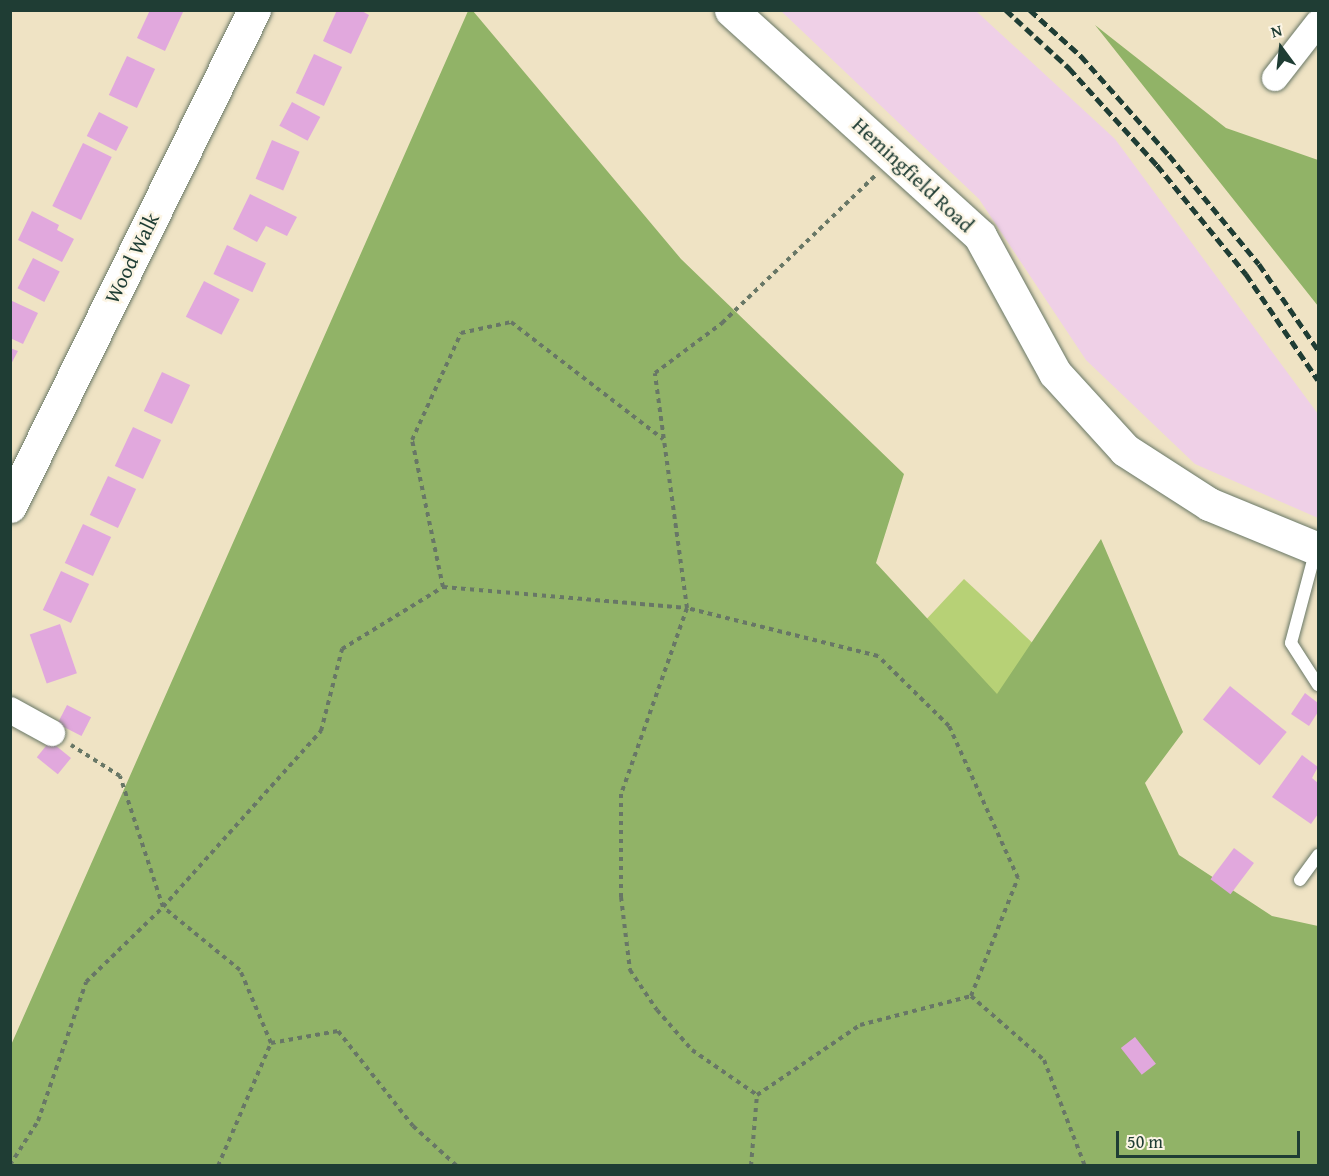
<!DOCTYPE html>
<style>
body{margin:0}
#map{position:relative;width:1329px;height:1176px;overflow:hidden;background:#efe3c4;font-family:"Gentium Book Plus",serif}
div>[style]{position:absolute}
.built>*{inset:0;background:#efd0e7}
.green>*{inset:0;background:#b7d176;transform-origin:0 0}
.forest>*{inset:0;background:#91b367}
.building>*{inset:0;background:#e1a8dd;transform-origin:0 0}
.path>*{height:4px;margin-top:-2px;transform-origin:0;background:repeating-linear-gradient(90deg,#687766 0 4.5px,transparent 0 9px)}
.roads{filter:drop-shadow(0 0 2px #687766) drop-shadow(0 0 2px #687766)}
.lane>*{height:12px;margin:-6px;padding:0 6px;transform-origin:6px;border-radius:6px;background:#fff}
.street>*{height:26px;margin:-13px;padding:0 13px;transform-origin:13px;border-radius:13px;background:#fff}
.secondary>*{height:33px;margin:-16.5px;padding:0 16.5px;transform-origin:16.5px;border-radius:16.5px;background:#fff}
.rail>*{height:4.5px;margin-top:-2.25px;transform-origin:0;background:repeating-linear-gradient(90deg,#1f3d34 0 9px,transparent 0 13.5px)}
span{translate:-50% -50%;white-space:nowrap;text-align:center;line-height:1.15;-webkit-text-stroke:5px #fcf5e5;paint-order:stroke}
.street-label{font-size:21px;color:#1f3d34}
.frame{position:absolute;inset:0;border:12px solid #1f3d34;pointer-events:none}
.north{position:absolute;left:1251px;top:18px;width:60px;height:60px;-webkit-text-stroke:4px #fcf5e5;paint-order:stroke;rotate:345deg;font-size:16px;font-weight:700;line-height:24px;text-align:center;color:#1f3d34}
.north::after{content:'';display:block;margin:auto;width:21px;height:27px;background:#1f3d34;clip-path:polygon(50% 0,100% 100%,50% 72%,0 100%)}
.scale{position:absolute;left:1116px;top:1131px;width:184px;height:27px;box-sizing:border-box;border:3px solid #1f3d34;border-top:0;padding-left:8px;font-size:18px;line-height:21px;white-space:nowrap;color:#1f3d34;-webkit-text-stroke:4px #fcf5e5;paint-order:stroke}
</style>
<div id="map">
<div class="built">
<i style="clip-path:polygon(781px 11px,976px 11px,1115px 139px,1318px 414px,1318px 518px,1195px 464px,1086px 360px,979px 199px)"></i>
</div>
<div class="green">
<i style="left:964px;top:579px;width:108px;height:64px;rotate:43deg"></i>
</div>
<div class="forest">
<i style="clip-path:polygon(468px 11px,473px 11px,681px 259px,904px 474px,876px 563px,997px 694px,1101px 539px,1183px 732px,1145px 783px,1179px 855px,1272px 916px,1318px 926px,1318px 1165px,11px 1166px,11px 1045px)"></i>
<i style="clip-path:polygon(1095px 25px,1226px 128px,1318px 160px,1318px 306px)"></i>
</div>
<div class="building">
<i style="clip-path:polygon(150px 10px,183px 12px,165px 51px,137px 38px)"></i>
<i style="clip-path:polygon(337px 10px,360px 10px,369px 15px,351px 54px,323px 41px)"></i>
<i style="left:314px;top:54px;width:31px;height:43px;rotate:25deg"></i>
<i style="left:127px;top:56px;width:31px;height:43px;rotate:25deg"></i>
<i style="left:292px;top:102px;width:32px;height:27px;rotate:28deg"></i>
<i style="left:99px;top:112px;width:33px;height:27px;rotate:27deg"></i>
<i style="left:272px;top:140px;width:30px;height:42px;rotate:23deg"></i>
<i style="left:83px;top:143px;width:32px;height:70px;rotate:26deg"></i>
<i style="clip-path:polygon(250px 194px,297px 217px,287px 236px,266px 226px,257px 242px,233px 229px)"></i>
<i style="clip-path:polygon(32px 211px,59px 225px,57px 230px,74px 239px,62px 262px,18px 240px)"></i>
<i style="left:227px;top:245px;width:43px;height:32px;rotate:25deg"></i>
<i style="left:33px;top:258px;width:30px;height:34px;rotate:27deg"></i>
<i style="left:204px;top:281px;width:40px;height:40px;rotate:27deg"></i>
<i style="clip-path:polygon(10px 300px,38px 313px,23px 344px,10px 338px)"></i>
<i style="clip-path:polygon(10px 348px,18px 351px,10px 366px)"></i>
<i style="left:162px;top:372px;width:31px;height:43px;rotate:25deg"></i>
<i style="left:133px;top:427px;width:31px;height:43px;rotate:25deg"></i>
<i style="left:108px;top:476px;width:31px;height:43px;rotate:25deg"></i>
<i style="left:83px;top:524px;width:31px;height:43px;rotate:25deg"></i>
<i style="left:61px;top:571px;width:31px;height:43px;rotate:25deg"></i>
<i style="left:60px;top:624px;width:52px;height:32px;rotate:71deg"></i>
<i style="left:1230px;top:686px;width:73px;height:43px;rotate:39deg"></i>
<i style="clip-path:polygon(1305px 693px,1318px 703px,1318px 712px,1309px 726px,1291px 714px)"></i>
<i style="left:67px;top:705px;width:27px;height:21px;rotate:27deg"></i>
<i style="left:50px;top:741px;width:27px;height:21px;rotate:39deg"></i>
<i style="clip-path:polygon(1302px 755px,1318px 767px,1312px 778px,1318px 783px,1318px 814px,1311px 824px,1272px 797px)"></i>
<i style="left:1234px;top:848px;width:25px;height:39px;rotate:37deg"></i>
<i style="left:1135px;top:1037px;width:34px;height:18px;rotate:52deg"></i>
</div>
<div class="path">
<i style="left:443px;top:587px;width:245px;rotate:4.9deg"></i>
<i style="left:687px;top:608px;width:197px;rotate:109.5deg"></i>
<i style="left:621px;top:794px;width:103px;rotate:90deg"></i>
<i style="left:621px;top:897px;width:74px;rotate:83deg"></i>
<i style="left:630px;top:970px;width:48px;rotate:56deg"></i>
<i style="left:657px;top:1010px;width:53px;rotate:48.8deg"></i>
<i style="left:692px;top:1050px;width:79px;rotate:34.7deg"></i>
<i style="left:971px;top:996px;width:97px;rotate:41.2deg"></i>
<i style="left:1044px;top:1060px;width:114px;rotate:68.9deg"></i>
<i style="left:271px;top:1043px;width:68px;rotate:-10.2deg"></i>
<i style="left:338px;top:1031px;width:121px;rotate:51.7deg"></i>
<i style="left:413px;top:1126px;width:59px;rotate:42.3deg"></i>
<i style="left:10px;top:1165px;width:52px;rotate:-57.5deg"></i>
<i style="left:38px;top:1121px;width:147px;rotate:-70.9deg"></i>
<i style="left:86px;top:982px;width:107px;rotate:-44.2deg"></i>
<i style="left:163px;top:907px;width:138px;rotate:-108.2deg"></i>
<i style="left:120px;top:776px;width:58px;rotate:-147.7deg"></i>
<i style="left:218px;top:1166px;width:134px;rotate:-66.7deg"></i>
<i style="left:271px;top:1043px;width:79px;rotate:-113deg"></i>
<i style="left:240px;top:970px;width:99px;rotate:-140.7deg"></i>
<i style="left:163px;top:907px;width:237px;rotate:-48.1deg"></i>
<i style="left:321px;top:731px;width:85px;rotate:-75.6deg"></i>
<i style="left:342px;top:649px;width:119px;rotate:-31.5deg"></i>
<i style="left:443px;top:587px;width:150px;rotate:-101.9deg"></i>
<i style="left:412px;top:440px;width:118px;rotate:-65.4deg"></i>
<i style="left:461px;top:333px;width:51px;rotate:-12.4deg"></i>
<i style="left:511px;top:322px;width:192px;rotate:37.6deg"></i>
<i style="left:751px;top:1166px;width:71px;rotate:-85.2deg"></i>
<i style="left:757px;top:1095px;width:125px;rotate:-34.2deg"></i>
<i style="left:860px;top:1025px;width:115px;rotate:-14.6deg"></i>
<i style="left:971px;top:996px;width:127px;rotate:-68.3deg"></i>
<i style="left:1018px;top:878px;width:167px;rotate:-114.4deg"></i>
<i style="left:949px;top:726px;width:100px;rotate:-135.4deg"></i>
<i style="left:878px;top:656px;width:197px;rotate:-165.9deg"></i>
<i style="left:687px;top:608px;width:237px;rotate:-97.8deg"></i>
<i style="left:655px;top:373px;width:84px;rotate:-36.7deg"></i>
<i style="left:722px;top:323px;width:212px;rotate:-43.9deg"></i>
</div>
<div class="roads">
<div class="lane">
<i style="left:1316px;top:549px;width:97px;rotate:104.9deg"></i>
<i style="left:1291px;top:643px;width:50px;rotate:57.3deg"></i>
<i style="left:1300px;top:880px;width:31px;rotate:-54deg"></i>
</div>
<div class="street">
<i style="left:1275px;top:78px;width:70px;rotate:-52deg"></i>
<i style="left:10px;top:710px;width:48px;rotate:28.7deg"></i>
</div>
<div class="secondary">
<i style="left:731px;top:10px;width:336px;rotate:42.2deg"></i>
<i style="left:980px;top:236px;width:156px;rotate:61.3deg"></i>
<i style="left:1055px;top:373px;width:104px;rotate:47.7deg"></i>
<i style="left:1125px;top:450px;width:100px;rotate:32.7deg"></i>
<i style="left:1209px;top:504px;width:118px;rotate:22.4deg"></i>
<i style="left:10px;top:506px;width:553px;rotate:-63.81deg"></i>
</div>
</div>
<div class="rail">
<i style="left:1006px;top:10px;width:86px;rotate:42.6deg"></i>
<i style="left:1069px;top:68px;width:131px;rotate:47.8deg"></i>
<i style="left:1157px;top:165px;width:141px;rotate:50.8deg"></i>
<i style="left:1246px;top:274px;width:128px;rotate:55.8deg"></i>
<i style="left:1030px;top:10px;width:69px;rotate:42deg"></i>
<i style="left:1081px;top:56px;width:132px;rotate:48.4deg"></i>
<i style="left:1169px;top:155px;width:141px;rotate:50.5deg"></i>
<i style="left:1259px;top:264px;width:104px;rotate:55.5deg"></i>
</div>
<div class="street-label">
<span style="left:913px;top:175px;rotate:43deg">Hemingfield Road</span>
<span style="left:132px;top:258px;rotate:-64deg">Wood Walk</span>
</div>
<div class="frame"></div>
<div class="north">N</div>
<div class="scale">50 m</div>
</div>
